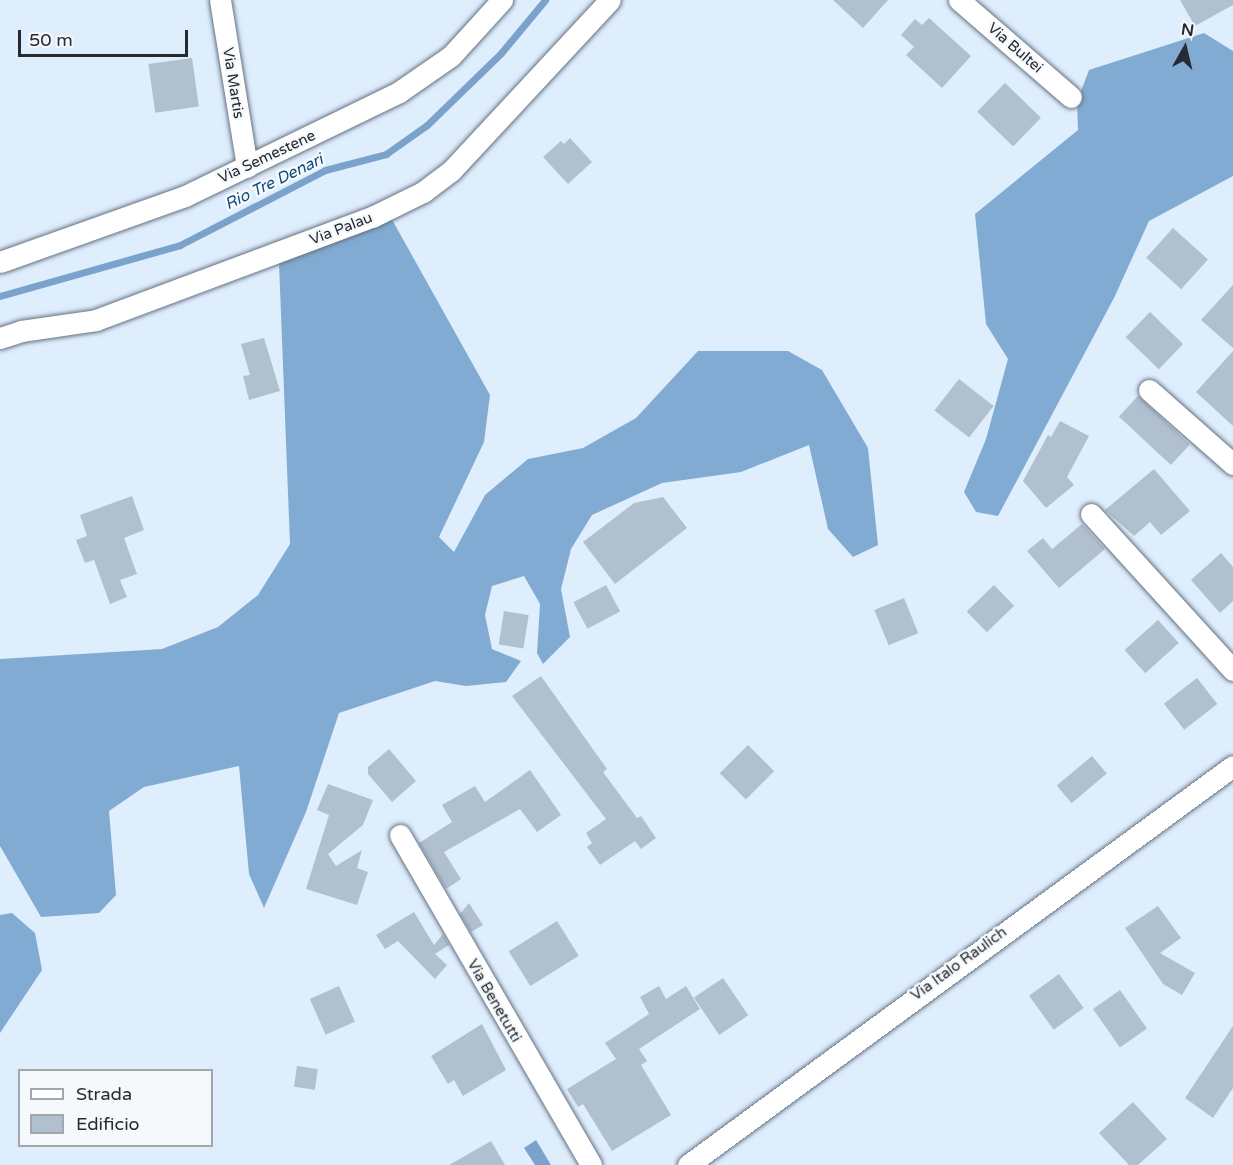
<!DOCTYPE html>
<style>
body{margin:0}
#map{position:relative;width:1233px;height:1165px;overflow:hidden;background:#deeefd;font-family:"Varela Round",sans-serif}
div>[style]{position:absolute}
.forest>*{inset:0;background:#82abd3}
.water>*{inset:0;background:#7aa2ca}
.stream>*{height:7px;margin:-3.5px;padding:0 3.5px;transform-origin:3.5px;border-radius:3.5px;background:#7aa2ca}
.building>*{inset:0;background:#b1c0cf;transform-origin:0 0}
.roads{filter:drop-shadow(0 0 2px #657280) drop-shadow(0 0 2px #657280)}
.street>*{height:21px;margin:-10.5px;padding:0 10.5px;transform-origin:10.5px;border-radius:10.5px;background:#fff}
span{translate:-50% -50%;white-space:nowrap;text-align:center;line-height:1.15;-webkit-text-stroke:5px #f6f9fc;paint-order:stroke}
.street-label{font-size:15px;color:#252b31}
.water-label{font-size:16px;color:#0a4a7c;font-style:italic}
.legend{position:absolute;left:18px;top:1069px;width:195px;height:78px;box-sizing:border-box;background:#f6f9fc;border:2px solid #a2a7ab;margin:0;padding:8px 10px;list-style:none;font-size:18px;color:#252b31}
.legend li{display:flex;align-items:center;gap:12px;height:30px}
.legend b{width:30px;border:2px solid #a2a7ab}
.north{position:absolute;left:1155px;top:18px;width:60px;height:60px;-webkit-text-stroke:4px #f6f9fc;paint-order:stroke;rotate:8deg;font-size:16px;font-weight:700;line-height:24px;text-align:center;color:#252b31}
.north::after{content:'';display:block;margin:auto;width:21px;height:27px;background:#252b31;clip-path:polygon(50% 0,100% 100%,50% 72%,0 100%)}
.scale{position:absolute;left:18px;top:30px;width:170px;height:27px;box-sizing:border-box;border:3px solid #252b31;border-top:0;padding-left:8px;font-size:18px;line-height:21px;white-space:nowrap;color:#252b31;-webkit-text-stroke:4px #f6f9fc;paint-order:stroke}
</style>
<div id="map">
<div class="forest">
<i style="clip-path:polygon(1204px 33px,1233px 51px,1233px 176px,1149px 221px,1114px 298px,998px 516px,976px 512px,964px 492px,986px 439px,1008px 359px,986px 324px,975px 214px,1078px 130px,1077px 102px,1089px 70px)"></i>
<i style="clip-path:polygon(390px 216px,490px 395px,484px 442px,439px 537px,454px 552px,485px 495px,528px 459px,583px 448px,636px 418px,698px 351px,788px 351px,822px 370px,868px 448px,878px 545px,853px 557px,828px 529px,809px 445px,741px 472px,662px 483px,592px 515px,571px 549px,561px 589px,570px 637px,543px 664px,537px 653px,540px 604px,524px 576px,492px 586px,485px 615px,492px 649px,521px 661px,506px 682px,466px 686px,435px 681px,339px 713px,306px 812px,264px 908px,249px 874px,239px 766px,144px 787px,109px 811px,116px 895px,99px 913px,41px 917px,0 846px,0 659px,162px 649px,218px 627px,258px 595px,290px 544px,279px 263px)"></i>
<i style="clip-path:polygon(12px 913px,35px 933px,42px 970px,0 1033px,0 915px)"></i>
</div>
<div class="water">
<i style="clip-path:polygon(536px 1140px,551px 1165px,535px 1165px,524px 1148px)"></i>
</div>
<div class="stream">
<i style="left:0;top:296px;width:187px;rotate:-15.8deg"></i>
<i style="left:180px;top:245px;width:163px;rotate:-27.3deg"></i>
<i style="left:325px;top:170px;width:63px;rotate:-14.7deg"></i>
<i style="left:386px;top:154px;width:50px;rotate:-35.3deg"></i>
<i style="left:427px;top:125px;width:103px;rotate:-44.2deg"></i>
<i style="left:501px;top:53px;width:69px;rotate:-50.3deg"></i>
</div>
<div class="building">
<i style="clip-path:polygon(833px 0,888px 0,863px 28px)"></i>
<i style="clip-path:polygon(1180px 0,1233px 0,1233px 5px,1195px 26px)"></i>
<i style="clip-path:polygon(929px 18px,971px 56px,942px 88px,906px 55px,914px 47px,901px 35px,915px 19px,922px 25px)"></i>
<i style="left:192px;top:58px;width:49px;height:44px;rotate:82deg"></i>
<i style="left:1005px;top:83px;width:50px;height:40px;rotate:44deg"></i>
<i style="clip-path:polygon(570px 138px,592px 162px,568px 184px,543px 157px,561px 141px,564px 144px)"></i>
<i style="left:1173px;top:228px;width:47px;height:40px;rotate:42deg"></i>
<i style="clip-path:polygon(1233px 285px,1233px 348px,1201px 320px)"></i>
<i style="left:1150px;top:312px;width:46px;height:35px;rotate:44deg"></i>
<i style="clip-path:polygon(264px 338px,280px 391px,249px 400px,243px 376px,250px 375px,241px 344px)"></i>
<i style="clip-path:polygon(1233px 351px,1233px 426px,1196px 392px)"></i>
<i style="left:959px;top:379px;width:44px;height:40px;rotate:38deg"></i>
<i style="left:1138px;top:396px;width:71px;height:28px;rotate:43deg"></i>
<i style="clip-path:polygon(1060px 421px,1089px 436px,1067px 477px,1074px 485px,1046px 508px,1023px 481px,1048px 435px,1051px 437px)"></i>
<i style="clip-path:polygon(1154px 469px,1190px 511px,1161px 535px,1150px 522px,1134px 536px,1105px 510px)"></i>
<i style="clip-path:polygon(132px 496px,144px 530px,124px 538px,137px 574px,120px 580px,127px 597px,110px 604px,94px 560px,85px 563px,76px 540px,87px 536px,80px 515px)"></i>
<i style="clip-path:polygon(663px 497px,687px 528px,615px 584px,583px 542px,634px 503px)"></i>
<i style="clip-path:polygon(1082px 524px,1105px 549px,1059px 588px,1027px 551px,1043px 538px,1052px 549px)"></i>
<i style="clip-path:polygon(1221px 553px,1233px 567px,1233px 601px,1220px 613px,1191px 580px)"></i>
<i style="left:606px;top:585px;width:30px;height:37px;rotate:62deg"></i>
<i style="left:994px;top:585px;width:29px;height:38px;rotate:46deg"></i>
<i style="left:904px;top:598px;width:38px;height:32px;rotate:68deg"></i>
<i style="left:504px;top:611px;width:25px;height:34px;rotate:9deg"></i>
<i style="left:1158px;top:620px;width:31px;height:45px;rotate:48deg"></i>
<i style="clip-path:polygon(541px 676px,607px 769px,603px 772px,637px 818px,641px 816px,656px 838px,641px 849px,635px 841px,600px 865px,587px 847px,592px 843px,586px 833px,606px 819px,512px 696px)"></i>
<i style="left:1197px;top:678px;width:33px;height:42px;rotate:52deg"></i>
<i style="left:748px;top:745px;width:37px;height:40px;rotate:45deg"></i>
<i style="clip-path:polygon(389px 749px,416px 781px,392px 802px,368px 774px,368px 767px)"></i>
<i style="left:1092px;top:756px;width:23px;height:46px;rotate:50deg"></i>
<i style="clip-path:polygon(530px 770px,561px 815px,537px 832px,520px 809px,444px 852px,461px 879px,446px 889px,419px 843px,452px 822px,442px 805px,475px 786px,485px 802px)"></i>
<i style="clip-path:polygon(328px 784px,373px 800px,363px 825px,328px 854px,336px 866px,362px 850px,357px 868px,368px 872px,357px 905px,306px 889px,329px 815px,317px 810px)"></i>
<i style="clip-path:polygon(469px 903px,483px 925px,471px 932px,460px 914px)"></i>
<i style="clip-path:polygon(1158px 906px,1181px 938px,1160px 953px,1195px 973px,1182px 995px,1163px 984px,1125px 928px)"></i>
<i style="clip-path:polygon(414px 912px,434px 945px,443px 934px,449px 945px,435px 954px,447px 965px,435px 979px,398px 941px,385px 949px,376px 935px)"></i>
<i style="left:557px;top:921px;width:41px;height:57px;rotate:58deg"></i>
<i style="left:1059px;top:974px;width:42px;height:37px;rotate:54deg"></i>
<i style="left:723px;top:978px;width:45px;height:35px;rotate:56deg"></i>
<i style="left:339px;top:986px;width:39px;height:32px;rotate:66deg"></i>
<i style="clip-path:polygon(659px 986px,666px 999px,686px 986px,700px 1009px,639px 1049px,647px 1061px,641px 1065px,671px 1115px,612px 1151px,583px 1104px,578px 1107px,567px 1089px,616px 1059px,605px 1043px,649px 1014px,640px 997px)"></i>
<i style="left:1120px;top:990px;width:47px;height:33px;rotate:55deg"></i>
<i style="clip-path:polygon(482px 1024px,506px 1070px,463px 1096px,454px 1080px,448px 1084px,431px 1056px)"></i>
<i style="clip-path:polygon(1233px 1026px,1233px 1088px,1213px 1118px,1185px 1098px)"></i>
<i style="left:297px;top:1066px;width:21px;height:21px;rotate:8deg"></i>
<i style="clip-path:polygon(1133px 1102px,1167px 1139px,1138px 1165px,1129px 1165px,1099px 1133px)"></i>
<i style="clip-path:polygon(491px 1141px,505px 1165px,449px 1165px)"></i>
</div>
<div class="roads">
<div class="street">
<i style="left:220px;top:0;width:169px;rotate:80.8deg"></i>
<i style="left:959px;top:0;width:148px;rotate:40.9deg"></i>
<i style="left:0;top:262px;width:196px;rotate:-19.6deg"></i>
<i style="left:185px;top:196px;width:238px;rotate:-25.9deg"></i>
<i style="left:399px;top:92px;width:63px;rotate:-34.7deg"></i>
<i style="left:451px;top:56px;width:76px;rotate:-47.7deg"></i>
<i style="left:0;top:338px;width:22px;rotate:-18deg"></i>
<i style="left:21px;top:331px;width:76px;rotate:-8.3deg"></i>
<i style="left:96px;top:320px;width:295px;rotate:-20.5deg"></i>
<i style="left:372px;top:217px;width:57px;rotate:-26.1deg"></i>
<i style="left:423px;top:192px;width:35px;rotate:-37deg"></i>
<i style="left:451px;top:171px;width:233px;rotate:-47.1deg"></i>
<i style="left:1149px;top:390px;width:112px;rotate:41.4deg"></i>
<i style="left:1091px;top:514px;width:211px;rotate:47.7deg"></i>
<i style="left:400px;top:835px;width:381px;rotate:59.9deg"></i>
<i style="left:688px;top:1165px;width:675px;rotate:-36.21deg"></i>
</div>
</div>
<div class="street-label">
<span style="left:1015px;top:48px;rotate:41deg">Via Bultei</span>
<span style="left:233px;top:83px;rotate:81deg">Via Martis</span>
<span style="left:267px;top:157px;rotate:-25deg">Via Semestene</span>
<span style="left:341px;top:229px;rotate:-21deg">Via Palau</span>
<span style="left:959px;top:964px;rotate:-36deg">Via Italo Raulich</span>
<span style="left:494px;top:1001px;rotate:60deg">Via Benetutti</span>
</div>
<div class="water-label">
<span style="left:274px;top:182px;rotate:-26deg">Rio Tre Denari</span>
</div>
<ul class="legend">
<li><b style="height:8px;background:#fff"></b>Strada</li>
<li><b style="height:16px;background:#b1c0cf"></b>Edificio</li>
</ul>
<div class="north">N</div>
<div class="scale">50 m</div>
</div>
